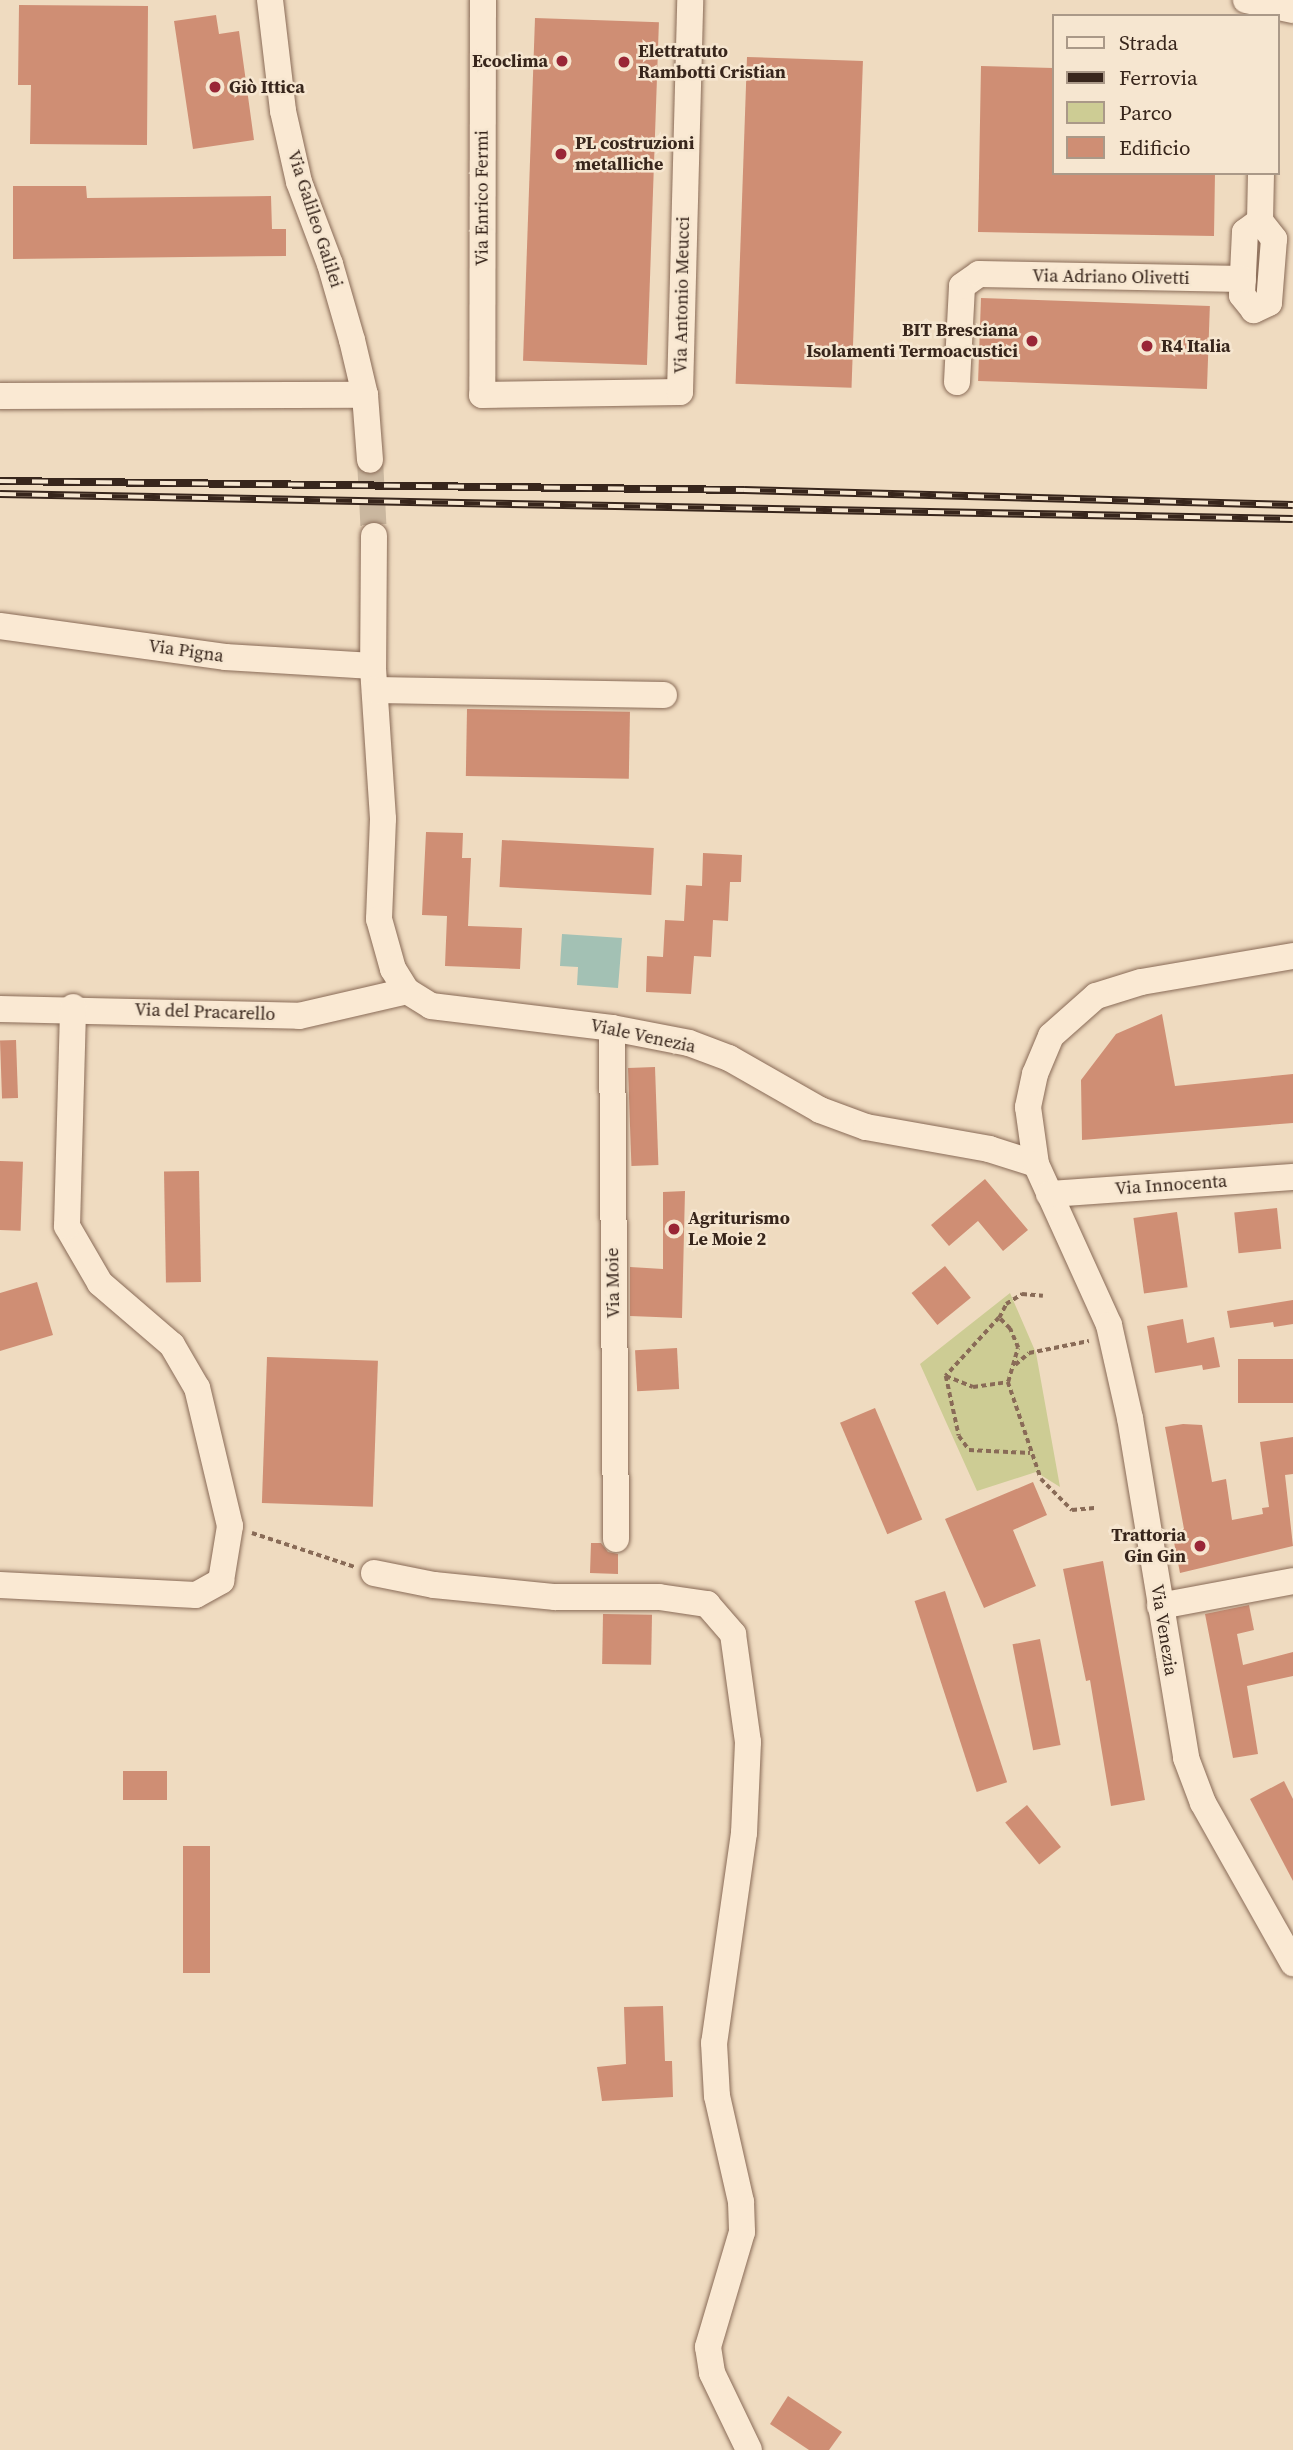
<!DOCTYPE html>
<meta charset="utf-8">
<style>
body{margin:0}
#map{position:relative;width:1293px;height:2450px;overflow:hidden;background:#efdbc0;font-family:"Source Serif 4",serif}
div>[style]{position:absolute}
.green>*{inset:0;background:#cdcc94}
.water>*{inset:0;background:#a3c1b4}
.building>*{inset:0;background:#cf8e74;transform-origin:0 0}
.minor-tunnel>*{height:26px;margin-top:-13px;transform-origin:0;background:repeating-linear-gradient(90deg,#cab79f 0 26px,transparent 0 39px)}
.path>*{height:3.5px;margin-top:-1.75px;transform-origin:0;background:repeating-linear-gradient(90deg,#896b57 0 5px,transparent 0 8.5px)}
.roads{filter:drop-shadow(0 0 2px #896b57) drop-shadow(0 0 2px #896b57)}
.minor>*{height:26px;margin:-13px;padding:0 13px;transform-origin:13px;border-radius:13px;background:#fae9d3}
.rail>*{height:8px;margin-top:-4px;transform-origin:0;background:repeating-linear-gradient(90deg,#f6e6d0 0 16px,#38261c 0 32px);box-sizing:border-box;border-block:2px solid #38261c}
.dots>*{width:19px;height:19px;translate:-50% -50%;box-sizing:border-box;border:4px solid #f6e6d0;border-radius:50%}
span{translate:-50% -50%;white-space:nowrap;text-align:center;line-height:1.15;-webkit-text-stroke:5px #f6e6d0;paint-order:stroke}
.poi-label{font-size:18px;color:#38261c;font-weight:700}
.left{translate:0 -50%;text-align:left}
.right{translate:-100% -50%;text-align:right}
.street-label{font-size:18px;color:#38261c}
.legend{position:absolute;left:1052px;top:14px;width:228px;height:161px;box-sizing:border-box;background:#f6e6d0;border:2px solid #a98;margin:0;padding:9px 12px;list-style:none;font-size:21px;color:#38261c}
.legend li{display:flex;align-items:center;gap:14px;height:35px}
.legend b{width:35px;border:2px solid #a98}
</style>
<div id="map">
<div class="green">
<i style="clip-path:polygon(1010px 1293px,1036px 1353px,1060px 1487px,1036px 1472px,977px 1491px,920px 1364px)"></i>
</div>
<div class="water">
<i style="clip-path:polygon(562px 934px,622px 938px,618px 988px,577px 985px,578px 967px,560px 966px)"></i>
</div>
<div class="building">
<i style="clip-path:polygon(19px 5px,148px 6px,147px 145px,30px 144px,31px 85px,18px 85px)"></i>
<i style="clip-path:polygon(216px 15px,219px 34px,239px 31px,254px 140px,193px 149px,174px 21px)"></i>
<i style="left:535px;top:18px;width:124px;height:343px;rotate:2deg"></i>
<i style="left:747px;top:57px;width:116px;height:327px;rotate:2deg"></i>
<i style="clip-path:polygon(981px 66px,1053px 68px,1053px 173px,1215px 173px,1214px 236px,978px 232px)"></i>
<i style="clip-path:polygon(13px 186px,86px 186px,87px 198px,271px 196px,272px 229px,286px 229px,286px 256px,13px 259px)"></i>
<i style="left:981px;top:298px;width:229px;height:83px;rotate:2deg"></i>
<i style="left:467px;top:709px;width:163px;height:67px;rotate:1deg"></i>
<i style="clip-path:polygon(426px 832px,463px 833px,462px 858px,471px 858px,468px 926px,522px 928px,520px 969px,445px 966px,447px 916px,422px 915px)"></i>
<i style="left:502px;top:840px;width:152px;height:47px;rotate:3deg"></i>
<i style="clip-path:polygon(703px 853px,742px 855px,741px 882px,730px 882px,728px 921px,713px 920px,711px 957px,694px 956px,691px 994px,646px 992px,647px 956px,663px 957px,665px 920px,684px 921px,686px 885px,702px 886px)"></i>
<i style="clip-path:polygon(1162px 1014px,1175px 1086px,1293px 1074px,1293px 1123px,1082px 1140px,1081px 1080px,1116px 1034px)"></i>
<i style="left:16px;top:1040px;width:58px;height:16px;rotate:88deg"></i>
<i style="left:655px;top:1067px;width:98px;height:27px;rotate:88deg"></i>
<i style="left:0;top:1161px;width:23px;height:69px;rotate:2deg"></i>
<i style="left:199px;top:1171px;width:111px;height:35px;rotate:89deg"></i>
<i style="clip-path:polygon(985px 1179px,1028px 1230px,1003px 1251px,978px 1221px,949px 1246px,931px 1225px)"></i>
<i style="clip-path:polygon(685px 1191px,682px 1318px,630px 1316px,630px 1267px,663px 1269px,663px 1192px)"></i>
<i style="left:1277px;top:1208px;width:41px;height:43px;rotate:84deg"></i>
<i style="left:1177px;top:1212px;width:76px;height:44px;rotate:82deg"></i>
<i style="left:945px;top:1266px;width:41px;height:43px;rotate:51deg"></i>
<i style="clip-path:polygon(37px 1282px,53px 1335px,0 1351px,0 1293px)"></i>
<i style="clip-path:polygon(1293px 1300px,1293px 1324px,1274px 1327px,1273px 1322px,1230px 1328px,1227px 1311px)"></i>
<i style="clip-path:polygon(1183px 1319px,1187px 1343px,1214px 1337px,1220px 1367px,1203px 1370px,1202px 1365px,1155px 1373px,1147px 1326px)"></i>
<i style="left:677px;top:1348px;width:41px;height:42px;rotate:87deg"></i>
<i style="left:267px;top:1357px;width:111px;height:146px;rotate:2deg"></i>
<i style="left:1293px;top:1359px;width:44px;height:55px;rotate:90deg"></i>
<i style="left:875px;top:1408px;width:121px;height:38px;rotate:67deg"></i>
<i style="clip-path:polygon(1183px 1424px,1202px 1425px,1212px 1482px,1226px 1479px,1232px 1520px,1263px 1514px,1262px 1508px,1269px 1507px,1260px 1442px,1293px 1437px,1293px 1474px,1285px 1475px,1293px 1546px,1180px 1573px,1172px 1532px,1184px 1529px,1165px 1427px)"></i>
<i style="clip-path:polygon(1033px 1482px,1047px 1515px,1013px 1530px,1036px 1586px,984px 1608px,945px 1519px)"></i>
<i style="clip-path:polygon(591px 1543px,601px 1543px,608px 1552px,618px 1554px,618px 1574px,590px 1573px)"></i>
<i style="clip-path:polygon(1103px 1561px,1145px 1800px,1111px 1806px,1090px 1680px,1086px 1681px,1063px 1569px)"></i>
<i style="left:945px;top:1591px;width:201px;height:32px;rotate:72deg"></i>
<i style="clip-path:polygon(1249px 1605px,1254px 1630px,1237px 1634px,1243px 1665px,1293px 1652px,1293px 1676px,1247px 1686px,1258px 1754px,1233px 1758px,1205px 1614px)"></i>
<i style="left:603px;top:1614px;width:49px;height:50px;rotate:1deg"></i>
<i style="left:1040px;top:1639px;width:108px;height:28px;rotate:79deg"></i>
<i style="left:123px;top:1771px;width:44px;height:29px"></i>
<i style="clip-path:polygon(1284px 1781px,1293px 1799px,1293px 1881px,1250px 1799px)"></i>
<i style="left:1027px;top:1805px;width:54px;height:28px;rotate:51deg"></i>
<i style="left:183px;top:1846px;width:27px;height:127px"></i>
<i style="clip-path:polygon(663px 2006px,665px 2061px,672px 2061px,673px 2097px,602px 2101px,597px 2067px,626px 2064px,624px 2007px)"></i>
<i style="clip-path:polygon(788px 2396px,842px 2432px,829px 2450px,809px 2450px,770px 2424px)"></i>
</div>
<div class="minor-tunnel">
<i style="left:370px;top:460px;width:76px;rotate:87deg"></i>
</div>
<div class="path">
<i style="left:999px;top:1318px;width:79px;rotate:132.4deg"></i>
<i style="left:946px;top:1376px;width:61px;rotate:77.8deg"></i>
<i style="left:959px;top:1436px;width:17px;rotate:54deg"></i>
<i style="left:969px;top:1450px;width:61px;rotate:2.8deg"></i>
<i style="left:1015px;top:1365px;width:18px;rotate:-41deg"></i>
<i style="left:1029px;top:1353px;width:61px;rotate:-11.3deg"></i>
<i style="left:946px;top:1376px;width:29px;rotate:22deg"></i>
<i style="left:973px;top:1387px;width:35px;rotate:-8deg"></i>
<i style="left:1008px;top:1382px;width:35px;rotate:-74deg"></i>
<i style="left:1018px;top:1348px;width:21px;rotate:-113deg"></i>
<i style="left:1010px;top:1329px;width:16px;rotate:-135deg"></i>
<i style="left:999px;top:1318px;width:16px;rotate:-63deg"></i>
<i style="left:1006px;top:1304px;width:19px;rotate:-32deg"></i>
<i style="left:1022px;top:1294px;width:21px;rotate:5deg"></i>
<i style="left:1008px;top:1382px;width:102px;rotate:71.2deg"></i>
<i style="left:1041px;top:1479px;width:44px;rotate:45deg"></i>
<i style="left:1072px;top:1510px;width:25px;rotate:-5deg"></i>
<i style="left:252px;top:1533px;width:108px;rotate:18.3deg"></i>
</div>
<div class="roads">
<div class="minor">
<i style="left:270px;top:0;width:112px;rotate:83.3deg"></i>
<i style="left:283px;top:111px;width:73px;rotate:77.3deg"></i>
<i style="left:299px;top:182px;width:88px;rotate:69.3deg"></i>
<i style="left:330px;top:264px;width:79px;rotate:73.9deg"></i>
<i style="left:352px;top:340px;width:57px;rotate:76.7deg"></i>
<i style="left:365px;top:395px;width:65px;rotate:85.6deg"></i>
<i style="left:483px;top:0;width:395px;rotate:90.1deg"></i>
<i style="left:482px;top:395px;width:198px;rotate:-0.9deg"></i>
<i style="left:680px;top:392px;width:392px;rotate:-88.5deg"></i>
<i style="left:1246px;top:0;width:48px;rotate:12deg"></i>
<i style="left:1260px;top:221px;width:23px;rotate:52deg"></i>
<i style="left:1274px;top:239px;width:64px;rotate:94.5deg"></i>
<i style="left:1269px;top:303px;width:17px;rotate:155deg"></i>
<i style="left:1254px;top:310px;width:19px;rotate:-129deg"></i>
<i style="left:1242px;top:295px;width:63px;rotate:-87.3deg"></i>
<i style="left:1245px;top:232px;width:19px;rotate:-36deg"></i>
<i style="left:1260px;top:221px;width:48px;rotate:-88.8deg"></i>
<i style="left:957px;top:382px;width:96px;rotate:-87deg"></i>
<i style="left:962px;top:286px;width:21px;rotate:-35deg"></i>
<i style="left:979px;top:274px;width:264px;rotate:1.1deg"></i>
<i style="left:0;top:396px;width:365px;rotate:-0.2deg"></i>
<i style="left:374px;top:536px;width:132px;rotate:90.4deg"></i>
<i style="left:373px;top:668px;width:151px;rotate:86.2deg"></i>
<i style="left:383px;top:819px;width:100px;rotate:92.3deg"></i>
<i style="left:379px;top:919px;width:52px;rotate:74.4deg"></i>
<i style="left:393px;top:969px;width:26px;rotate:58deg"></i>
<i style="left:407px;top:991px;width:28px;rotate:32deg"></i>
<i style="left:431px;top:1006px;width:182px;rotate:6.9deg"></i>
<i style="left:612px;top:1028px;width:78px;rotate:11deg"></i>
<i style="left:689px;top:1043px;width:43px;rotate:20.6deg"></i>
<i style="left:729px;top:1058px;width:105px;rotate:29.7deg"></i>
<i style="left:820px;top:1110px;width:49px;rotate:20.3deg"></i>
<i style="left:866px;top:1127px;width:125px;rotate:10.1deg"></i>
<i style="left:989px;top:1149px;width:49px;rotate:17.7deg"></i>
<i style="left:0;top:626px;width:227px;rotate:7.8deg"></i>
<i style="left:225px;top:657px;width:148px;rotate:3.5deg"></i>
<i style="left:375px;top:690px;width:289px;rotate:1deg"></i>
<i style="left:1293px;top:956px;width:154px;rotate:170.3deg"></i>
<i style="left:1141px;top:982px;width:47px;rotate:162.7deg"></i>
<i style="left:1096px;top:996px;width:60px;rotate:138.4deg"></i>
<i style="left:1051px;top:1036px;width:41px;rotate:112.8deg"></i>
<i style="left:1035px;top:1074px;width:34px;rotate:102deg"></i>
<i style="left:1028px;top:1107px;width:58px;rotate:82deg"></i>
<i style="left:1036px;top:1164px;width:177px;rotate:65.6deg"></i>
<i style="left:1109px;top:1325px;width:95px;rotate:77.3deg"></i>
<i style="left:1130px;top:1418px;width:345px;rotate:80.6deg"></i>
<i style="left:1186px;top:1758px;width:48px;rotate:69.3deg"></i>
<i style="left:1203px;top:1803px;width:184px;rotate:60.6deg"></i>
<i style="left:0;top:1009px;width:299px;rotate:1.3deg"></i>
<i style="left:299px;top:1016px;width:111px;rotate:-13deg"></i>
<i style="left:612px;top:1028px;width:511px;rotate:89.55deg"></i>
<i style="left:1049px;top:1194px;width:245px;rotate:-4deg"></i>
<i style="left:374px;top:1573px;width:61px;rotate:11.3deg"></i>
<i style="left:434px;top:1585px;width:122px;rotate:5.7deg"></i>
<i style="left:555px;top:1597px;width:104px"></i>
<i style="left:659px;top:1597px;width:49px;rotate:8.3deg"></i>
<i style="left:707px;top:1604px;width:40px;rotate:49deg"></i>
<i style="left:733px;top:1634px;width:109px;rotate:82.1deg"></i>
<i style="left:748px;top:1742px;width:91px;rotate:92.5deg"></i>
<i style="left:744px;top:1833px;width:212px;rotate:98.1deg"></i>
<i style="left:714px;top:2043px;width:53px;rotate:86.8deg"></i>
<i style="left:717px;top:2096px;width:109px;rotate:77.2deg"></i>
<i style="left:741px;top:2202px;width:30px;rotate:88deg"></i>
<i style="left:742px;top:2232px;width:120px;rotate:106.5deg"></i>
<i style="left:708px;top:2347px;width:26px;rotate:81deg"></i>
<i style="left:712px;top:2373px;width:85px;rotate:64.3deg"></i>
<i style="left:0;top:1585px;width:196px;rotate:2.9deg"></i>
<i style="left:196px;top:1595px;width:29px;rotate:-29deg"></i>
<i style="left:221px;top:1581px;width:56px;rotate:-80.7deg"></i>
<i style="left:230px;top:1526px;width:142px;rotate:-103.4deg"></i>
<i style="left:197px;top:1388px;width:50px;rotate:-120.2deg"></i>
<i style="left:172px;top:1345px;width:95px;rotate:-139.3deg"></i>
<i style="left:100px;top:1283px;width:66px;rotate:-120.1deg"></i>
<i style="left:67px;top:1226px;width:219px;rotate:-88.4deg"></i>
<i style="left:1160px;top:1606px;width:135px;rotate:-10.6deg"></i>
</div>
</div>
<div class="rail">
<i style="left:0;top:481px;width:744px;rotate:0.69deg"></i>
<i style="left:744px;top:490px;width:549px;rotate:1.57deg"></i>
<i style="left:0;top:494px;width:1293px;rotate:1.11deg"></i>
</div>
<div class="dots">
<i style="left:562px;top:61px;background:#992636"></i>
<i style="left:624px;top:62px;background:#992636"></i>
<i style="left:215px;top:87px;background:#992636"></i>
<i style="left:561px;top:154px;background:#992636"></i>
<i style="left:1032px;top:341px;background:#992636"></i>
<i style="left:1147px;top:346px;background:#992636"></i>
<i style="left:674px;top:1229px;background:#992636"></i>
<i style="left:1200px;top:1546px;background:#992636"></i>
</div>
<div class="poi-label">
<span class="left" style="left:638px;top:62px">Elettratuto<br>Rambotti Cristian</span>
<span class="right" style="left:548px;top:61px">Ecoclima</span>
<span class="left" style="left:229px;top:87px">Giò Ittica</span>
<span class="left" style="left:575px;top:154px">PL costruzioni<br>metalliche</span>
<span class="right" style="left:1018px;top:341px">BIT Bresciana<br>Isolamenti Termoacustici</span>
<span class="left" style="left:1161px;top:346px">R4 Italia</span>
<span class="left" style="left:688px;top:1229px">Agriturismo<br>Le Moie 2</span>
<span class="right" style="left:1186px;top:1546px">Trattoria<br>Gin Gin</span>
</div>
<div class="street-label">
<span style="left:482px;top:198px;rotate:-90deg">Via Enrico Fermi</span>
<span style="left:315px;top:219px;rotate:72deg">Via Galileo Galilei</span>
<span style="left:1111px;top:277px;rotate:1deg">Via Adriano Olivetti</span>
<span style="left:682px;top:295px;rotate:-89deg">Via Antonio Meucci</span>
<span style="left:186px;top:651px;rotate:8deg">Via Pigna</span>
<span style="left:205px;top:1012px;rotate:2deg">Via del Pracarello</span>
<span style="left:643px;top:1036px;rotate:12deg">Viale Venezia</span>
<span style="left:1171px;top:1185px;rotate:-4deg">Via Innocenta</span>
<span style="left:613px;top:1283px;rotate:-91deg">Via Moie</span>
<span style="left:1164px;top:1630px;rotate:81deg">Via Venezia</span>
</div>
<ul class="legend">
<li><b style="height:9px;background:#fae9d3"></b>Strada</li>
<li><b style="height:9px;background:#38261c"></b>Ferrovia</li>
<li><b style="height:19px;background:#cdcc94"></b>Parco</li>
<li><b style="height:19px;background:#cf8e74"></b>Edificio</li>
</ul>
</div>
